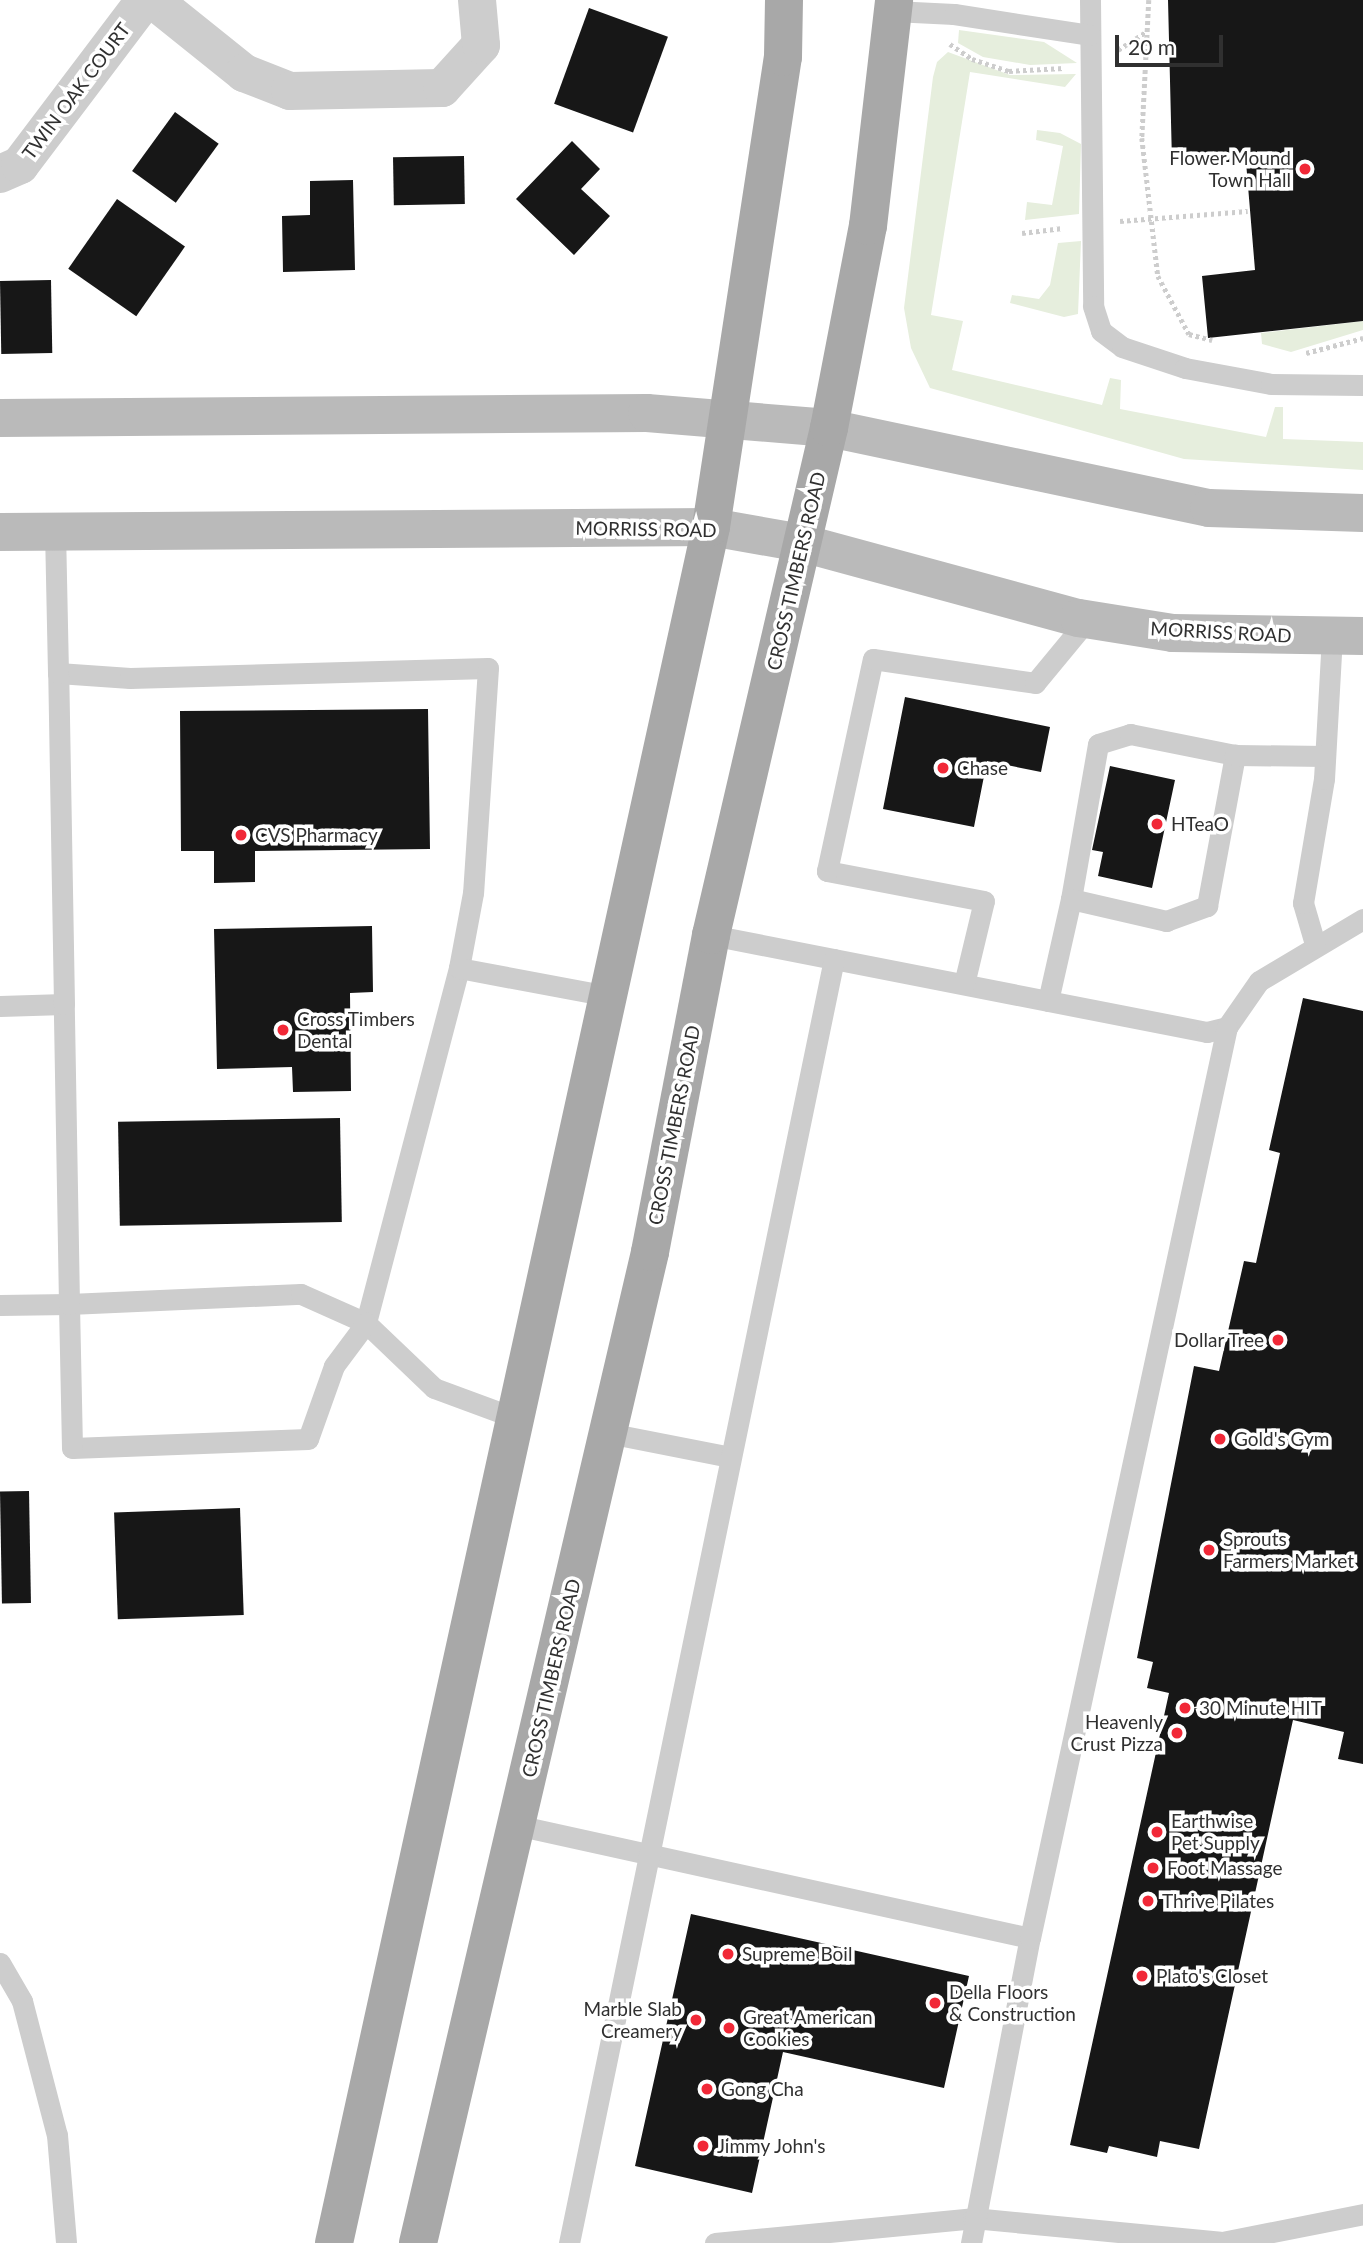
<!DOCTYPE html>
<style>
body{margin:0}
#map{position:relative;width:1363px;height:2243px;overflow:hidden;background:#fff;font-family:Lato,sans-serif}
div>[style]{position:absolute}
.green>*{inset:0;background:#e6eedd}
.building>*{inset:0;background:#171717;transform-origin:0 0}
.path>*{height:4.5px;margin-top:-2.25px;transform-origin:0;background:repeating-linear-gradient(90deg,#cdcdcd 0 3.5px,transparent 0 7px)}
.lane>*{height:21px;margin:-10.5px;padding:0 10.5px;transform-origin:10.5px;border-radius:10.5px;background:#cdcdcd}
.street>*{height:38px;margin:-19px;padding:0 19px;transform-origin:19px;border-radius:19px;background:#cdcdcd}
.secondary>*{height:38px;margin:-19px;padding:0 19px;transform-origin:19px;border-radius:19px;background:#bababa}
.primary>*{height:38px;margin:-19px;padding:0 19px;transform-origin:19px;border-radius:19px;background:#a8a8a8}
.dots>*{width:19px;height:19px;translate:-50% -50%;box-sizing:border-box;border:4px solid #fff;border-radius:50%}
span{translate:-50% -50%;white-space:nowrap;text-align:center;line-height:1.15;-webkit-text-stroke:7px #fff;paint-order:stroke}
.street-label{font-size:19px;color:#303030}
.poi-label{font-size:19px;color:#303030}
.right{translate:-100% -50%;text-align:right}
.left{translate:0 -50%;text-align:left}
.scale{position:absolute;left:1115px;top:35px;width:108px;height:32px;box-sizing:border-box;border:4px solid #303030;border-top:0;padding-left:9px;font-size:21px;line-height:24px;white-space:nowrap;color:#303030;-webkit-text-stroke:5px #fff;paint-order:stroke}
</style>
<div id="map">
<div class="green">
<i style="clip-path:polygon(959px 30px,1044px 42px,1077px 63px,1030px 65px,983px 57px,958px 43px)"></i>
<i style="clip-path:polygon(948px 52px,1010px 75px,1076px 74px,1065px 87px,970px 72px,931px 315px,963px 321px,952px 370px,1102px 405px,1110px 378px,1121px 380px,1120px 409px,1266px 437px,1275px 407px,1283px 407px,1283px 439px,1363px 442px,1363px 470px,1184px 459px,930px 388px,911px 348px,904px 308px,933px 77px,937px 62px)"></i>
<i style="clip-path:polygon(1037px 130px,1060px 133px,1081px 144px,1079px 214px,1025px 220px,1027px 202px,1052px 205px,1063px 146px,1036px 140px)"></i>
<i style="clip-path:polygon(1081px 241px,1078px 314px,1064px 317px,1010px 303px,1012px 295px,1039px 299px,1050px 285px,1058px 243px)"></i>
<i style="clip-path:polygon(1363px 321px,1363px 330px,1291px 352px,1262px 344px,1261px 333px)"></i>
</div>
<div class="building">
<i style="clip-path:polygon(1168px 0,1363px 0,1363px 321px,1208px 338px,1202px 276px,1255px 270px,1246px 162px,1172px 162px)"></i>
<i style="left:589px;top:8px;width:84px;height:102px;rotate:20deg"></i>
<i style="left:175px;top:112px;width:54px;height:73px;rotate:36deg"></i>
<i style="clip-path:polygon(572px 141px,600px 169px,581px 189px,610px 216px,574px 255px,516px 199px)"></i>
<i style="left:464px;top:156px;width:48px;height:71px;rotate:89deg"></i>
<i style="clip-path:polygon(353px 180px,355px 270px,283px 272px,282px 216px,310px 215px,310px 181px)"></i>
<i style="left:117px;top:199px;width:83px;height:85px;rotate:35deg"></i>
<i style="left:51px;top:280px;width:73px;height:51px;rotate:89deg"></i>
<i style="clip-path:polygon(905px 697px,1050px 727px,1041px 772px,987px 761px,974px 827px,883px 809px)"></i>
<i style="clip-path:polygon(428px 709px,430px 849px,255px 851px,255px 882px,214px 883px,214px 851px,181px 851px,180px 711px)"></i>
<i style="clip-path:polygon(1110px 766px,1175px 780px,1152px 888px,1098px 876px,1103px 852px,1092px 850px)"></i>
<i style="clip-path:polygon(372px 926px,373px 992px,350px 993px,351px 1091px,293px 1092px,292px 1067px,217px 1069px,214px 929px)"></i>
<i style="clip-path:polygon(1303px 998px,1363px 1011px,1363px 1764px,1338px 1759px,1344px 1732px,1293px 1720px,1199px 2149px,1160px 2141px,1157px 2157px,1109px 2146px,1107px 2153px,1070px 2145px,1169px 1693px,1147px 1688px,1153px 1662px,1137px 1658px,1194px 1366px,1219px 1371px,1244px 1261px,1256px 1263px,1280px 1153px,1269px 1150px)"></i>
<i style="left:340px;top:1118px;width:104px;height:222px;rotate:89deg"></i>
<i style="left:29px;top:1491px;width:112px;height:29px;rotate:89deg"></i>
<i style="left:240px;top:1508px;width:107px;height:126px;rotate:88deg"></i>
<i style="clip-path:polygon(691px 1914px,969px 1976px,944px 2088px,783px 2052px,752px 2193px,635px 2166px)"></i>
</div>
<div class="path">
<i style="left:1149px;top:0;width:138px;rotate:92.9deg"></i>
<i style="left:1142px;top:138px;width:139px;rotate:83.4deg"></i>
<i style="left:1158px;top:276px;width:66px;rotate:61.9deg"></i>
<i style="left:1189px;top:334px;width:24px;rotate:15deg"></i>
<i style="left:950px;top:44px;width:27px;rotate:34deg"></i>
<i style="left:972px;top:59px;width:39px;rotate:18deg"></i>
<i style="left:1009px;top:71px;width:55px;rotate:-3.1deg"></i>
<i style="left:1118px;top:50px;width:33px;rotate:-33deg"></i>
<i style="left:1120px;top:221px;width:128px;rotate:-4.5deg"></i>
<i style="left:1022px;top:233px;width:41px;rotate:-7deg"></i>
<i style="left:1306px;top:353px;width:59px;rotate:-14.7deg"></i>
</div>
<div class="lane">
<i style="left:1090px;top:0;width:306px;rotate:89.4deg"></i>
<i style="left:1093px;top:306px;width:26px;rotate:72deg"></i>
<i style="left:1101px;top:331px;width:26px;rotate:37deg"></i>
<i style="left:1122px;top:347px;width:66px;rotate:18.4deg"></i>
<i style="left:1185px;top:368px;width:87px;rotate:10.5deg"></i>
<i style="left:1271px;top:384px;width:92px;rotate:0.6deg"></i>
<i style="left:893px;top:11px;width:61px;rotate:2.8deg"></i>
<i style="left:954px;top:14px;width:137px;rotate:8.8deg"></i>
<i style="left:58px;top:673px;width:72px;rotate:4deg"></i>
<i style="left:130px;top:678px;width:358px;rotate:-1.6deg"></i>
<i style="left:488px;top:668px;width:225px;rotate:93.8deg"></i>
<i style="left:473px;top:893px;width:76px;rotate:100.6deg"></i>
<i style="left:459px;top:968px;width:367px;rotate:104.7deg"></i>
<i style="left:366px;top:1323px;width:94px;rotate:43.7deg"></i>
<i style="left:434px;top:1388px;width:86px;rotate:20.3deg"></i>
<i style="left:1071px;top:899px;width:157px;rotate:-80.1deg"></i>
<i style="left:1098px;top:744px;width:34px;rotate:-17deg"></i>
<i style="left:1130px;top:734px;width:107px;rotate:11.3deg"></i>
<i style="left:711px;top:935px;width:505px;rotate:11.07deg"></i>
<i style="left:1207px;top:1032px;width:21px;rotate:-14deg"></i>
<i style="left:1227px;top:1027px;width:56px;rotate:-55.2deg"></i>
<i style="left:1259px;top:981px;width:121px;rotate:-30.8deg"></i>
<i style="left:1315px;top:944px;width:43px;rotate:-106.3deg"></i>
<i style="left:1303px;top:903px;width:126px;rotate:-80.4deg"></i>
<i style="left:1324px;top:779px;width:142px;rotate:-86.8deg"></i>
<i style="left:459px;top:968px;width:152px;rotate:10.6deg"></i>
<i style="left:964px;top:984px;width:85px;rotate:-76.5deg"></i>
<i style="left:984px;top:901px;width:160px;rotate:-169.2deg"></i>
<i style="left:827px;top:871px;width:217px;rotate:-77.8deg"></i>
<i style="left:873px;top:659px;width:164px;rotate:8.4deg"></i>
<i style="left:1035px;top:683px;width:83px;rotate:-50.4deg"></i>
<i style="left:1048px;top:1001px;width:105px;rotate:-77.3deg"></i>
<i style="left:1071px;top:899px;width:98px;rotate:13deg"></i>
<i style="left:1166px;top:921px;width:44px;rotate:-20.1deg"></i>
<i style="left:1207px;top:906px;width:154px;rotate:-79.5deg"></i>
<i style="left:1235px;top:755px;width:90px;rotate:0.6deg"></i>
<i style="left:0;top:1006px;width:64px;rotate:-1.8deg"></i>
<i style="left:0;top:1305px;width:69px;rotate:-0.8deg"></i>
<i style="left:69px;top:1304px;width:232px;rotate:-2.5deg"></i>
<i style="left:301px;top:1294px;width:71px;rotate:24deg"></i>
<i style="left:366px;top:1323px;width:54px;rotate:126.7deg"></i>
<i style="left:334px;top:1366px;width:77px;rotate:109.6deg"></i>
<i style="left:308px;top:1439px;width:236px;rotate:177.8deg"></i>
<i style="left:72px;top:1448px;width:144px;rotate:-91.2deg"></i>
<i style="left:69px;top:1304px;width:300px;rotate:-91deg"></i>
<i style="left:64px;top:1004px;width:331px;rotate:-91deg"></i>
<i style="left:58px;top:673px;width:141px;rotate:-91.2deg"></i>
<i style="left:608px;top:1433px;width:124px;rotate:11.1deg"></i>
<i style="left:516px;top:1825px;width:526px;rotate:12.4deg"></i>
<i style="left:0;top:1963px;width:44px;rotate:59.9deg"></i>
<i style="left:22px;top:2001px;width:138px;rotate:75.4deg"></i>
<i style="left:57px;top:2135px;width:108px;rotate:85.2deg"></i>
<i style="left:569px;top:2243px;width:1311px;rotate:-78.34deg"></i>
<i style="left:715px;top:2243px;width:259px;rotate:-5.5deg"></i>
<i style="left:973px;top:2218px;width:248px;rotate:5.5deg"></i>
<i style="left:971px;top:2243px;width:311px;rotate:-79.1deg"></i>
<i style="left:1030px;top:1938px;width:932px;rotate:-77.8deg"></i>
<i style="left:1217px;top:2243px;width:149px;rotate:-11.2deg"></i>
</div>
<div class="street">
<i style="left:153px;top:0;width:117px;rotate:38.7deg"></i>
<i style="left:244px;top:73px;width:49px;rotate:21.4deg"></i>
<i style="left:290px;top:91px;width:152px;rotate:-1.1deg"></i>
<i style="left:442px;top:88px;width:58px;rotate:-47.8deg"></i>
<i style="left:481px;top:45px;width:45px;rotate:-95.1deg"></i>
<i style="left:0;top:174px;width:22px;rotate:-24deg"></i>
<i style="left:20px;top:165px;width:207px;rotate:-52.9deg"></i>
</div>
<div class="secondary">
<i style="left:0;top:418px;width:647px;rotate:-0.44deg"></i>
<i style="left:647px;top:413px;width:183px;rotate:4.7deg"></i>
<i style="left:829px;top:428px;width:388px;rotate:11.9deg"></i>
<i style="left:1209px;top:508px;width:154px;rotate:1.9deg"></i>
<i style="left:0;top:532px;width:711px;rotate:-0.4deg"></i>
<i style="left:711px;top:527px;width:92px;rotate:10deg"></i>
<i style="left:802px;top:543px;width:287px;rotate:15.2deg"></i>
<i style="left:1079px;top:618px;width:95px;rotate:9.1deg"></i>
<i style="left:1173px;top:633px;width:190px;rotate:0.9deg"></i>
</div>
<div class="primary">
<i style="left:334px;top:2243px;width:1757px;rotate:-77.61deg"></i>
<i style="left:711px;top:527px;width:475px;rotate:-81.3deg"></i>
<i style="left:783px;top:57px;width:57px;rotate:-89deg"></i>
<i style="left:418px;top:2243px;width:1018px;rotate:-76.82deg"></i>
<i style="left:650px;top:1252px;width:323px;rotate:-79.1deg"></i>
<i style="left:711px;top:935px;width:521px;rotate:-76.9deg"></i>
<i style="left:829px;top:428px;width:206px;rotate:-79.1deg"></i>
<i style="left:868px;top:226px;width:227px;rotate:-83.4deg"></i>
</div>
<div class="dots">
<i style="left:1305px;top:169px;background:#f12837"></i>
<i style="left:943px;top:768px;background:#f12837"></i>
<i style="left:1157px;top:824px;background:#f12837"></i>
<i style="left:241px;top:835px;background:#f12837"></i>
<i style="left:283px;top:1030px;background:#f12837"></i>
<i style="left:1278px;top:1340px;background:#f12837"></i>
<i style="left:1220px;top:1439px;background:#f12837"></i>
<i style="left:1209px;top:1550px;background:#f12837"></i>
<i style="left:1185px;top:1708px;background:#f12837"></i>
<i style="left:1177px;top:1733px;background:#f12837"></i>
<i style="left:1157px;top:1832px;background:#f12837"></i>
<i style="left:1153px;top:1868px;background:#f12837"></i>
<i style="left:1148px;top:1901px;background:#f12837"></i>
<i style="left:728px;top:1954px;background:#f12837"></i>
<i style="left:1142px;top:1976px;background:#f12837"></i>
<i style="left:935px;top:2003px;background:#f12837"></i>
<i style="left:696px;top:2020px;background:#f12837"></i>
<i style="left:729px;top:2028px;background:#f12837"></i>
<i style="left:707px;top:2089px;background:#f12837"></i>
<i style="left:703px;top:2146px;background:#f12837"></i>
</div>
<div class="street-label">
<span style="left:76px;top:91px;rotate:-53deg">TWIN OAK COURT</span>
<span style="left:646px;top:529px;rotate:1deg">MORRISS ROAD</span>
<span style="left:796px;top:571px;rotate:-77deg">CROSS TIMBERS ROAD</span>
<span style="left:1221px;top:632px;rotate:3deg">MORRISS ROAD</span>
<span style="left:674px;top:1125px;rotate:-79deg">CROSS TIMBERS ROAD</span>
<span style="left:551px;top:1678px;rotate:-77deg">CROSS TIMBERS ROAD</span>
</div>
<div class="poi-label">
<span class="right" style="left:1291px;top:169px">Flower Mound<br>Town Hall</span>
<span class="left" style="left:957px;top:768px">Chase</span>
<span class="left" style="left:1171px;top:824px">HTeaO</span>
<span class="left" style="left:255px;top:835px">CVS Pharmacy</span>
<span class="left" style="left:297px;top:1030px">Cross Timbers<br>Dental</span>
<span class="right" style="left:1264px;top:1340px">Dollar Tree</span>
<span class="left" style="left:1234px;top:1439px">Gold's Gym</span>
<span class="left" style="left:1223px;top:1550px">Sprouts<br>Farmers Market</span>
<span class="left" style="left:1199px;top:1708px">30 Minute HIT</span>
<span class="right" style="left:1163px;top:1733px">Heavenly<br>Crust Pizza</span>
<span class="left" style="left:1171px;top:1832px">Earthwise<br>Pet Supply</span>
<span class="left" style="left:1167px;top:1868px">Foot Massage</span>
<span class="left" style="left:1162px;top:1901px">Thrive Pilates</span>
<span class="left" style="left:742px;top:1954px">Supreme Boil</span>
<span class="left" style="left:1156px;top:1976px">Plato's Closet</span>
<span class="left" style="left:949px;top:2003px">Della Floors<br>&amp; Construction</span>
<span class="right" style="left:682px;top:2020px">Marble Slab<br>Creamery</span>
<span class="left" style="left:743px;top:2028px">Great American<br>Cookies</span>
<span class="left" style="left:721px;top:2089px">Gong Cha</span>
<span class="left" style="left:717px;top:2146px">Jimmy John's</span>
</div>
<div class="scale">20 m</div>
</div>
